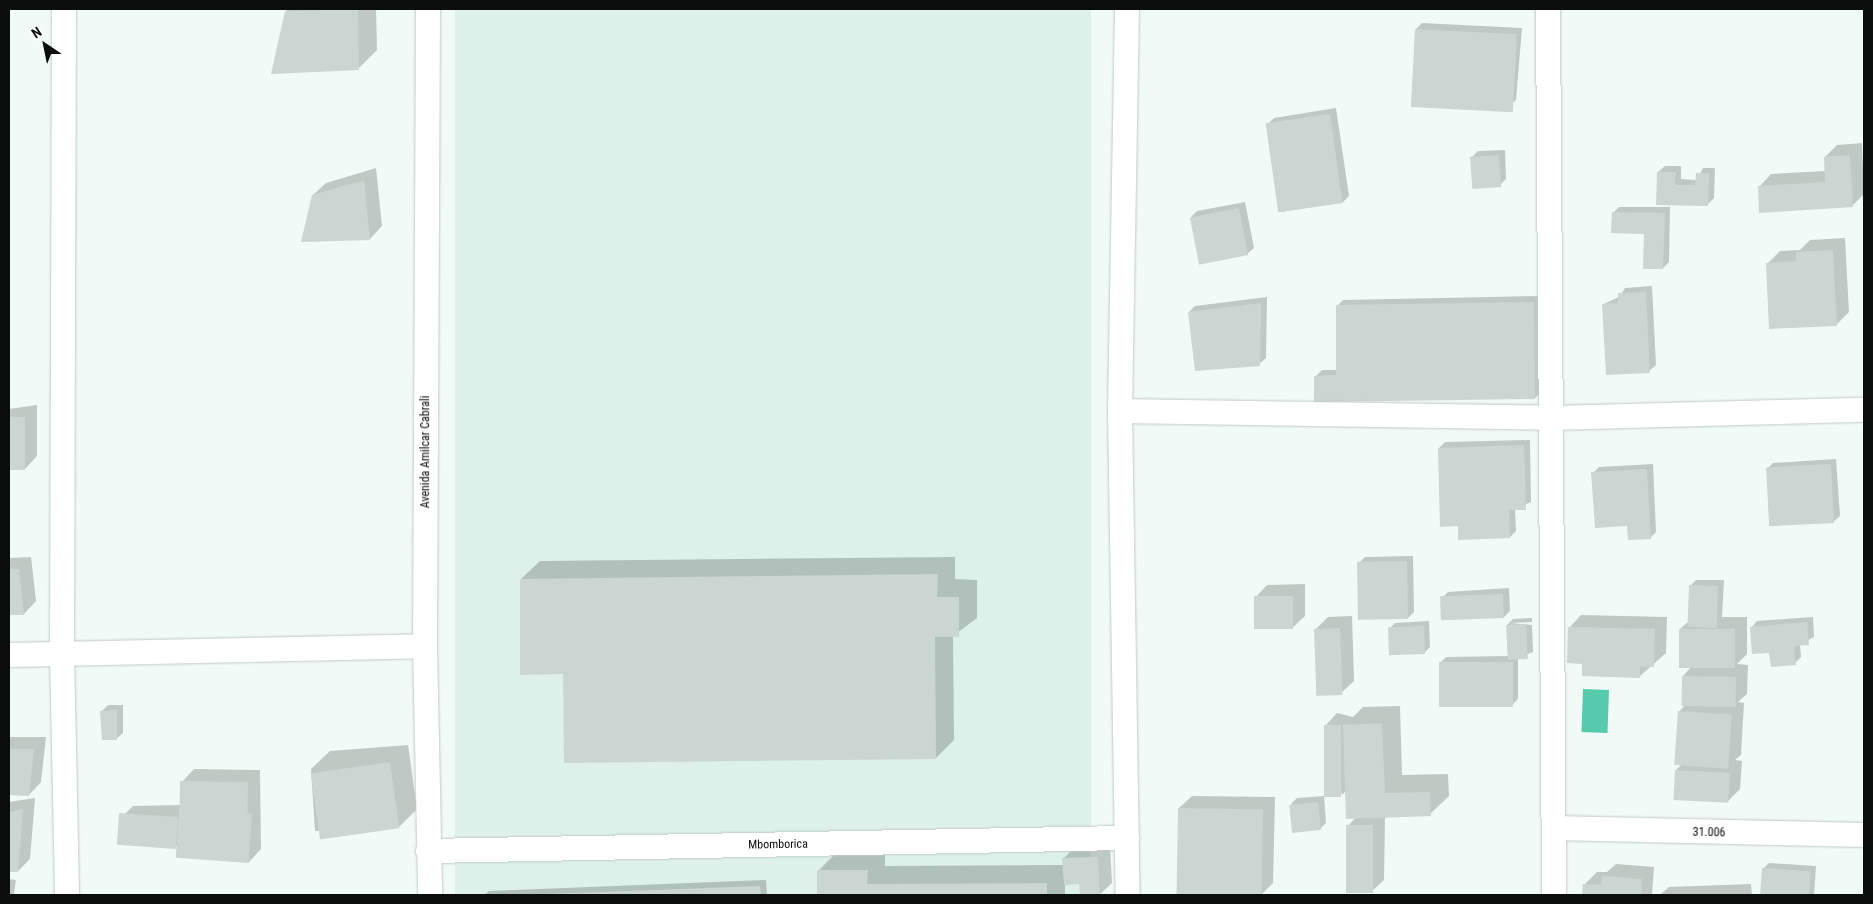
<!DOCTYPE html>
<style>
body{margin:0}
#map{position:relative;width:1873px;height:904px;overflow:hidden;background:#f0faf6;font-family:"Roboto Condensed",sans-serif}
div>[style]{position:absolute}
.built>*{inset:0;background:#ddf0e9;transform-origin:0 0}
.water>*{inset:0;background:#56cbac;transform-origin:0 0}
.shadow>*{inset:0;background:#0003;transform-origin:0 0}
.building>*{inset:0;background:#cbd5d1;transform-origin:0 0}
.roads{filter:drop-shadow(0 0 1px #c1cac7) drop-shadow(0 0 1px #c1cac7)}
.street>*{height:24px;margin:-12px;padding:0 12px;transform-origin:12px;border-radius:12px;background:#fff}
span{translate:-50% -50%;white-space:nowrap;text-align:center;line-height:1.15;-webkit-text-stroke:5px #fff;paint-order:stroke}
.street-label{font-size:12px;color:#090d0b}
.frame{position:absolute;inset:0;border:10px solid #090d0b;pointer-events:none}
.north{position:absolute;left:20px;top:20px;width:50px;height:50px;-webkit-text-stroke:4px #fff;paint-order:stroke;rotate:326deg;font-size:14px;font-weight:700;line-height:20px;text-align:center;color:#090d0b}
.north::after{content:'';display:block;margin:auto;width:18px;height:22px;background:#090d0b;clip-path:polygon(50% 0,100% 100%,50% 72%,0 100%)}
</style>
<div id="map">
<div class="built">
<i style="left:455px;top:9px;width:636px;height:886px"></i>
</div>
<div class="water">
<i style="left:1583px;top:689px;width:26px;height:43px;rotate:2deg"></i>
</div>
<div class="shadow">
<i style="clip-path:polygon(289px 9px,376px 9px,377px 50px,358px 69px,286px 11px)"></i>
<i style="clip-path:polygon(1422px 23px,1522px 28px,1516px 100px,1509px 106px,1416px 29px)"></i>
<i style="clip-path:polygon(1336px 108px,1349px 196px,1343px 202px,1281px 212px,1268px 124px,1274px 118px)"></i>
<i style="clip-path:polygon(1862px 143px,1864px 194px,1853px 205px,1759px 187px,1771px 174px,1826px 171px,1825px 157px,1837px 145px)"></i>
<i style="clip-path:polygon(1505px 150px,1506px 179px,1500px 185px,1472px 157px,1478px 151px)"></i>
<i style="clip-path:polygon(1665px 166px,1681px 166px,1681px 179px,1697px 180px,1703px 168px,1715px 168px,1714px 198px,1708px 204px,1658px 204px,1658px 172px)"></i>
<i style="clip-path:polygon(376px 168px,382px 226px,370px 239px,313px 195px,326px 183px)"></i>
<i style="clip-path:polygon(1245px 202px,1254px 248px,1247px 254px,1191px 217px,1197px 211px)"></i>
<i style="clip-path:polygon(1619px 207px,1670px 207px,1669px 262px,1663px 268px,1645px 232px,1613px 213px)"></i>
<i style="clip-path:polygon(1845px 238px,1849px 312px,1836px 325px,1767px 264px,1780px 251px,1800px 250px,1810px 240px)"></i>
<i style="clip-path:polygon(1652px 286px,1656px 365px,1649px 371px,1604px 304px,1619px 297px,1625px 288px)"></i>
<i style="clip-path:polygon(1540px 296px,1541px 392px,1535px 398px,1316px 376px,1322px 370px,1337px 370px,1337px 306px,1343px 300px)"></i>
<i style="clip-path:polygon(1267px 297px,1266px 358px,1259px 364px,1189px 312px,1195px 306px)"></i>
<i style="clip-path:polygon(37px 405px,37px 456px,25px 469px,9px 470px,9px 409px)"></i>
<i style="clip-path:polygon(1530px 440px,1531px 502px,1515px 509px,1516px 531px,1510px 537px,1459px 525px,1439px 448px,1445px 442px)"></i>
<i style="clip-path:polygon(1836px 459px,1840px 516px,1833px 522px,1767px 469px,1773px 463px)"></i>
<i style="clip-path:polygon(1653px 464px,1656px 532px,1650px 538px,1628px 525px,1593px 473px,1599px 467px)"></i>
<i style="clip-path:polygon(1413px 556px,1414px 612px,1408px 618px,1359px 563px,1365px 557px)"></i>
<i style="clip-path:polygon(31px 557px,36px 601px,24px 614px,9px 613px,9px 558px)"></i>
<i style="clip-path:polygon(955px 557px,955px 579px,977px 580px,977px 618px,953px 636px,954px 740px,936px 758px,521px 579px,540px 561px)"></i>
<i style="clip-path:polygon(1696px 580px,1724px 580px,1722px 617px,1747px 617px,1747px 654px,1737px 664px,1748px 665px,1747px 694px,1738px 702px,1744px 703px,1741px 755px,1735px 760px,1742px 761px,1740px 789px,1727px 802px,1676px 770px,1682px 764px,1679px 712px,1685px 705px,1683px 676px,1692px 666px,1680px 629px,1689px 621px,1690px 586px)"></i>
<i style="clip-path:polygon(1305px 584px,1305px 616px,1292px 628px,1255px 598px,1267px 585px)"></i>
<i style="clip-path:polygon(1509px 588px,1510px 611px,1504px 617px,1442px 598px,1448px 592px)"></i>
<i style="clip-path:polygon(1581px 615px,1667px 617px,1666px 653px,1639px 677px,1583px 662px,1569px 628px)"></i>
<i style="clip-path:polygon(1352px 616px,1354px 681px,1341px 693px,1315px 630px,1328px 617px)"></i>
<i style="clip-path:polygon(1813px 617px,1814px 637px,1800px 644px,1801px 657px,1795px 663px,1770px 651px,1751px 628px,1757px 621px)"></i>
<i style="clip-path:polygon(1532px 618px,1532px 622px,1511px 623px,1532px 625px,1533px 652px,1518px 658px,1518px 699px,1512px 705px,1440px 663px,1446px 657px,1508px 656px,1507px 625px,1513px 619px)"></i>
<i style="clip-path:polygon(1429px 621px,1430px 647px,1424px 653px,1389px 629px,1395px 623px)"></i>
<i style="clip-path:polygon(108px 705px,123px 705px,123px 733px,116px 739px,102px 711px)"></i>
<i style="clip-path:polygon(1400px 706px,1402px 775px,1448px 774px,1449px 796px,1430px 814px,1385px 816px,1384px 880px,1371px 892px,1348px 826px,1356px 817px,1346px 791px,1342px 795px,1325px 726px,1337px 713px,1353px 717px,1363px 707px)"></i>
<i style="clip-path:polygon(9px 737px,46px 737px,41px 782px,29px 795px,9px 793px)"></i>
<i style="clip-path:polygon(408px 745px,417px 809px,399px 827px,315px 831px,311px 769px,330px 751px)"></i>
<i style="clip-path:polygon(194px 769px,260px 770px,261px 849px,249px 862px,180px 843px,176px 847px,121px 818px,133px 806px,181px 805px,182px 782px)"></i>
<i style="clip-path:polygon(1192px 796px,1275px 797px,1273px 883px,1261px 895px,1178px 894px,1179px 808px)"></i>
<i style="clip-path:polygon(1324px 796px,1326px 823px,1320px 829px,1291px 804px,1297px 798px)"></i>
<i style="clip-path:polygon(35px 798px,30px 859px,18px 871px,9px 871px,9px 802px)"></i>
<i style="clip-path:polygon(1110px 845px,1112px 883px,1099px 895px,1081px 895px,1081px 883px,1065px 883px,1065px 895px,818px 895px,818px 871px,837px 852px,885px 852px,885px 866px,1064px 865px,1063px 859px,1076px 846px)"></i>
<i style="clip-path:polygon(1769px 863px,1816px 866px,1814px 895px,1761px 895px,1763px 869px)"></i>
<i style="clip-path:polygon(1616px 864px,1654px 867px,1652px 895px,1584px 895px,1585px 884px,1597px 872px,1607px 872px)"></i>
<i style="left:9px;top:879px;width:7px;height:16px;rotate:8deg"></i>
<i style="clip-path:polygon(766px 880px,767px 895px,484px 895px,489px 891px)"></i>
<i style="clip-path:polygon(1751px 884px,1752px 895px,1660px 895px,1669px 887px)"></i>
</div>
<div class="building">
<i style="clip-path:polygon(358px 9px,359px 70px,271px 74px,285px 11px)"></i>
<i style="left:1415px;top:29px;width:102px;height:78px;rotate:3deg"></i>
<i style="left:1330px;top:114px;width:90px;height:65px;rotate:82deg"></i>
<i style="left:1499px;top:155px;width:32px;height:29px;rotate:86deg"></i>
<i style="clip-path:polygon(1850px 155px,1853px 207px,1759px 213px,1758px 186px,1825px 182px,1824px 157px)"></i>
<i style="clip-path:polygon(1657px 172px,1676px 172px,1675px 185px,1695px 185px,1696px 173px,1709px 173px,1708px 206px,1656px 205px)"></i>
<i style="clip-path:polygon(364px 180px,370px 240px,301px 242px,312px 195px)"></i>
<i style="left:1239px;top:208px;width:48px;height:50px;rotate:79deg"></i>
<i style="clip-path:polygon(1612px 212px,1665px 213px,1663px 269px,1643px 269px,1644px 234px,1611px 233px)"></i>
<i style="clip-path:polygon(1833px 250px,1837px 326px,1769px 329px,1766px 263px,1796px 261px,1796px 252px)"></i>
<i style="clip-path:polygon(1646px 292px,1650px 373px,1606px 375px,1602px 304px,1618px 303px,1618px 293px)"></i>
<i style="clip-path:polygon(1534px 302px,1535px 399px,1314px 402px,1314px 376px,1336px 375px,1336px 305px)"></i>
<i style="clip-path:polygon(1261px 303px,1260px 366px,1195px 371px,1188px 312px)"></i>
<i style="left:25px;top:417px;width:53px;height:16px;rotate:90deg"></i>
<i style="clip-path:polygon(1524px 445px,1526px 510px,1509px 510px,1510px 538px,1458px 540px,1458px 526px,1440px 527px,1438px 448px)"></i>
<i style="left:1831px;top:464px;width:59px;height:65px;rotate:87deg"></i>
<i style="clip-path:polygon(1647px 469px,1651px 539px,1628px 540px,1627px 526px,1595px 528px,1591px 472px)"></i>
<i style="left:1407px;top:561px;width:58px;height:50px;rotate:89deg"></i>
<i style="clip-path:polygon(9px 569px,19px 569px,24px 615px,9px 615px)"></i>
<i style="clip-path:polygon(938px 574px,937px 597px,959px 597px,959px 637px,935px 637px,936px 759px,564px 763px,563px 674px,520px 675px,520px 579px)"></i>
<i style="left:1689px;top:585px;width:29px;height:42px;rotate:2deg"></i>
<i style="left:1503px;top:594px;width:24px;height:63px;rotate:88deg"></i>
<i style="left:1293px;top:596px;width:33px;height:39px;rotate:90deg"></i>
<i style="clip-path:polygon(1807px 622px,1809px 645px,1794px 646px,1796px 665px,1771px 667px,1769px 653px,1752px 654px,1750px 627px)"></i>
<i style="left:1526px;top:624px;width:35px;height:20px;rotate:87deg"></i>
<i style="left:1424px;top:626px;width:28px;height:36px;rotate:88deg"></i>
<i style="clip-path:polygon(1568px 627px,1655px 629px,1654px 667px,1640px 666px,1640px 678px,1582px 676px,1582px 664px,1567px 663px)"></i>
<i style="left:1340px;top:628px;width:67px;height:26px;rotate:88deg"></i>
<i style="left:1679px;top:629px;width:56px;height:39px"></i>
<i style="left:1439px;top:662px;width:74px;height:45px"></i>
<i style="left:1682px;top:676px;width:54px;height:30px;rotate:1deg"></i>
<i style="clip-path:polygon(117px 710px,117px 740px,102px 740px,100px 711px)"></i>
<i style="left:1678px;top:711px;width:54px;height:54px;rotate:4deg"></i>
<i style="clip-path:polygon(1382px 723px,1385px 793px,1430px 792px,1431px 816px,1346px 819px,1343px 725px)"></i>
<i style="left:1324px;top:725px;width:17px;height:72px"></i>
<i style="clip-path:polygon(9px 749px,34px 749px,29px 796px,9px 795px)"></i>
<i style="left:390px;top:762px;width:67px;height:80px;rotate:82deg"></i>
<i style="left:1675px;top:770px;width:55px;height:30px;rotate:3deg"></i>
<i style="left:180px;top:781px;width:68px;height:34px;rotate:1deg"></i>
<i style="left:1318px;top:802px;width:28px;height:29px;rotate:84deg"></i>
<i style="left:1178px;top:808px;width:85px;height:87px;rotate:1deg"></i>
<i style="clip-path:polygon(23px 809px,18px 872px,9px 872px,9px 812px)"></i>
<i style="left:252px;top:814px;width:49px;height:73px;rotate:94deg"></i>
<i style="left:178px;top:817px;width:32px;height:59px;rotate:94deg"></i>
<i style="left:1346px;top:825px;width:27px;height:68px"></i>
<i style="clip-path:polygon(1098px 857px,1100px 895px,1080px 895px,1079px 884px,1064px 885px,1062px 858px)"></i>
<i style="left:1762px;top:868px;width:49px;height:27px;rotate:4deg"></i>
<i style="clip-path:polygon(817px 870px,868px 870px,867px 884px,1047px 883px,1047px 895px,817px 895px)"></i>
<i style="clip-path:polygon(1602px 876px,1642px 879px,1641px 895px,1582px 895px,1583px 884px,1601px 885px)"></i>
<i style="clip-path:polygon(760px 886px,761px 895px,546px 895px,546px 894px)"></i>
</div>
<div class="roads">
<div class="street">
<i style="left:64px;top:9px;width:644px;rotate:90.18deg"></i>
<i style="left:62px;top:653px;width:242px;rotate:88.8deg"></i>
<i style="left:428px;top:9px;width:637px;rotate:90.27deg"></i>
<i style="left:425px;top:646px;width:249px;rotate:88.8deg"></i>
<i style="left:1127px;top:9px;width:402px;rotate:91deg"></i>
<i style="left:1120px;top:411px;width:484px;rotate:89.1deg"></i>
<i style="left:1548px;top:9px;width:886px;rotate:89.61deg"></i>
<i style="left:1120px;top:411px;width:431px;rotate:0.9deg"></i>
<i style="left:1551px;top:418px;width:313px;rotate:-1.5deg"></i>
<i style="left:9px;top:655px;width:416px;rotate:-1.2deg"></i>
<i style="left:1554px;top:828px;width:310px;rotate:1.3deg"></i>
<i style="left:428px;top:851px;width:699px;rotate:-1.07deg"></i>
</div>
</div>
<div class="street-label">
<span style="left:426px;top:452px;rotate:-90deg">Avenida Amilcar Cabrali</span>
<span style="left:1709px;top:833px;rotate:1deg">31.006</span>
<span style="left:778px;top:845px;rotate:-1deg">Mbomborica</span>
</div>
<div class="frame"></div>
<div class="north">N</div>
</div>
